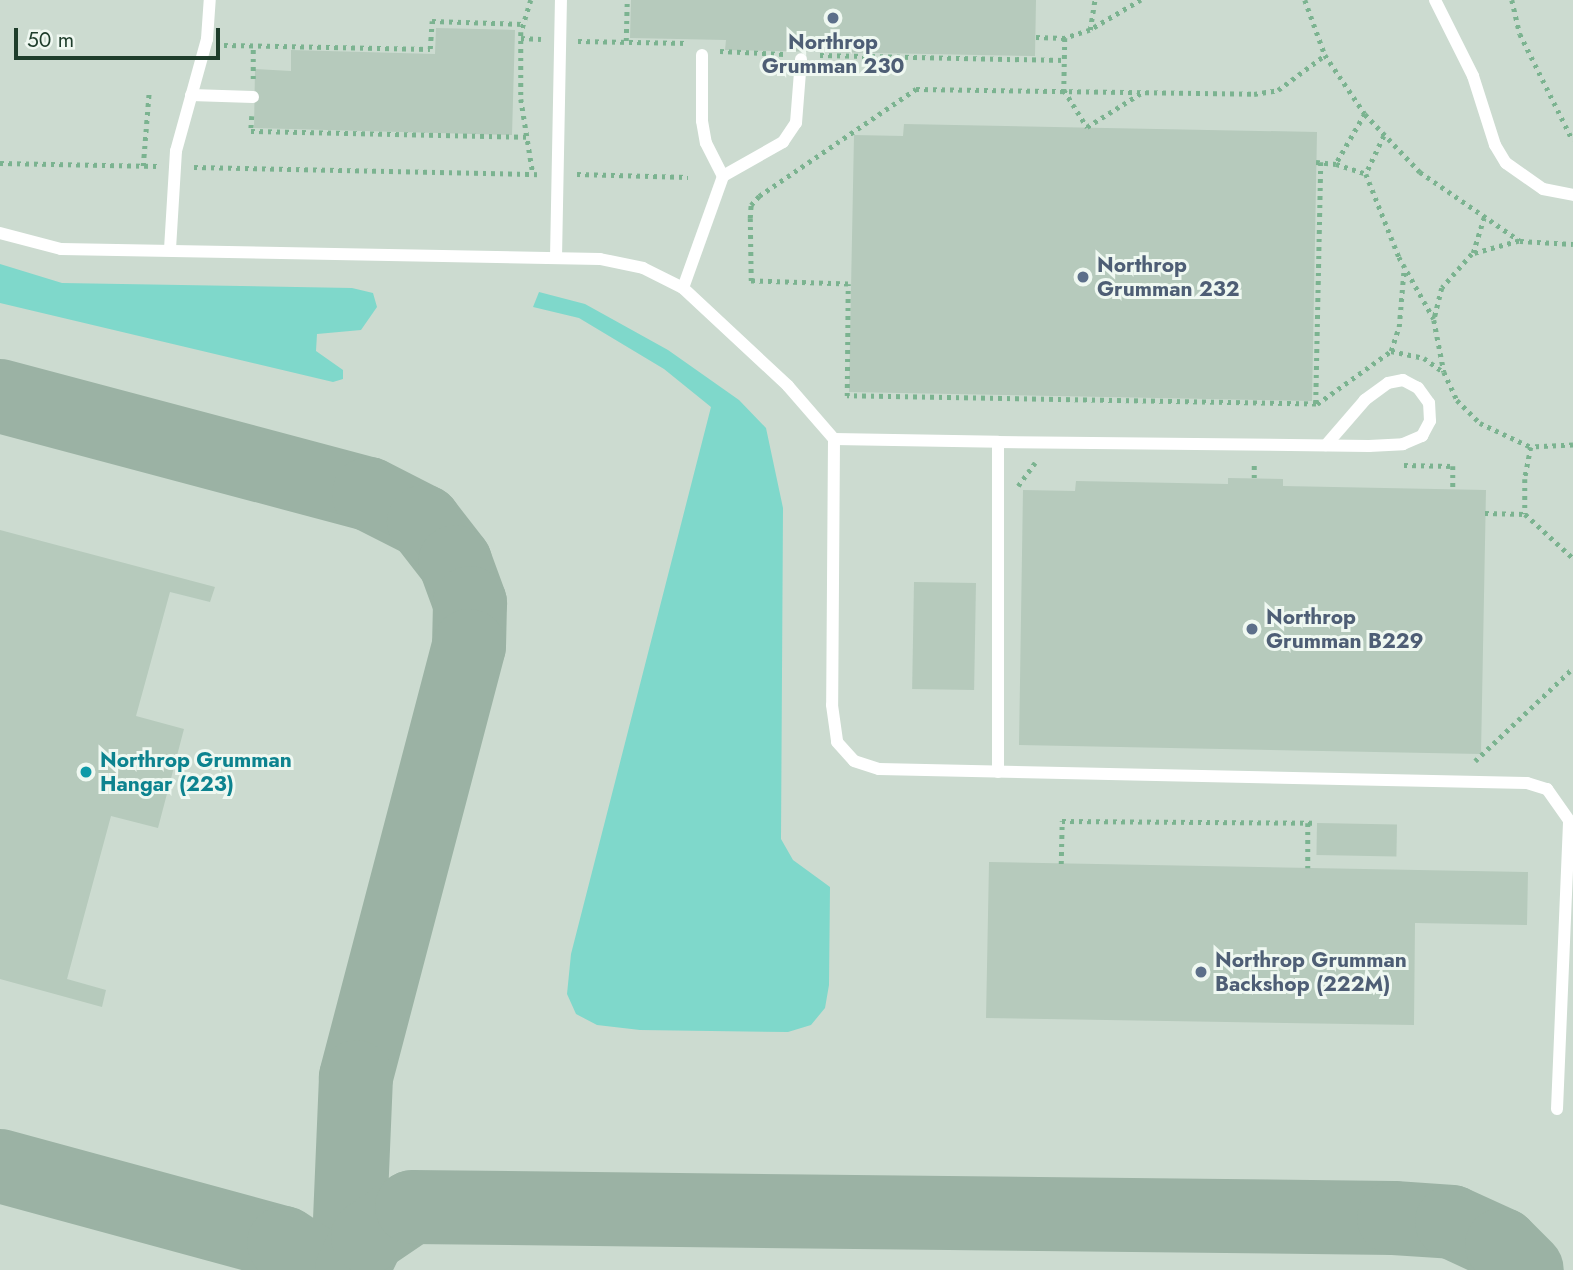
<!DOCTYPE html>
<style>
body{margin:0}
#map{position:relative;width:1573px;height:1270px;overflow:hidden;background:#deece1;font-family:Jost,sans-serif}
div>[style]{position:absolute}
.built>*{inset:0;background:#ccdbd0;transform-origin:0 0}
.water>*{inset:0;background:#7fd8cb}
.taxiway>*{height:74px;margin:-37px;padding:0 37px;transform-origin:37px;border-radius:37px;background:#9bb2a4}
.building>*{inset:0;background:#b6cabc;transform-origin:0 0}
.path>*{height:4.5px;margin-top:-2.25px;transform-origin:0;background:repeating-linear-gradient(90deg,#7bb390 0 3.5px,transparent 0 8.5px)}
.lane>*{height:12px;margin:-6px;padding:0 6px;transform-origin:6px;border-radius:6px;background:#fff}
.dots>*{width:19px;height:19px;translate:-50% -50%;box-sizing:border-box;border:4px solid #eff8f1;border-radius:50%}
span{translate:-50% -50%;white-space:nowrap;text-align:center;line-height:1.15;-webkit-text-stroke:6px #eff8f1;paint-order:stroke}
.service-label{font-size:21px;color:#4e5e75;font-weight:700}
.left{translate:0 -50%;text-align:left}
.culture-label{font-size:21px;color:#0d838f;font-weight:700}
.scale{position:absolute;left:14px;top:28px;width:206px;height:32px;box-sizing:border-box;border:4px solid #1e3d2b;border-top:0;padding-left:9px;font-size:21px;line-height:24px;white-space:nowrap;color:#1e3d2b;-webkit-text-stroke:5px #eff8f1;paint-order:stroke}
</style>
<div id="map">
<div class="built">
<i style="left:0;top:0;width:1573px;height:1270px"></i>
</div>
<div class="water">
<i style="clip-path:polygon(0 264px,62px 283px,352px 288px,373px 293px,377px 307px,361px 330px,317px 334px,316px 351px,343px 370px,343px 379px,333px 382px,0 303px)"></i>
<i style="clip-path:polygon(539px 292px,585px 304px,668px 350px,739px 400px,766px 428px,783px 508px,781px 839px,793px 860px,830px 887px,829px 985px,825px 1008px,811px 1025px,788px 1032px,640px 1030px,597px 1025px,576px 1014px,567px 994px,571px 954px,711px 407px,664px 369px,579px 318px,533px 307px)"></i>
</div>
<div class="taxiway">
<i style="left:0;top:396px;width:382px;rotate:14.9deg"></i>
<i style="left:369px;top:494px;width:62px;rotate:27deg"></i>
<i style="left:424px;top:522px;width:51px;rotate:52.2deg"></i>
<i style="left:455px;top:562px;width:44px;rotate:69.9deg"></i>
<i style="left:470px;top:603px;width:43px;rotate:91.3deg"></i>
<i style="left:469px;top:646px;width:446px;rotate:104.7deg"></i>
<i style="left:356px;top:1077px;width:193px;rotate:92.4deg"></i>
<i style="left:0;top:1166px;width:294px;rotate:15.2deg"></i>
<i style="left:284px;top:1243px;width:49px;rotate:33.4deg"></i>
<i style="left:352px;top:1270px;width:37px;rotate:-64deg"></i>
<i style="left:368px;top:1237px;width:53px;rotate:-34.3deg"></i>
<i style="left:412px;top:1207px;width:982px;rotate:0.64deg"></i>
<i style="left:1394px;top:1218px;width:58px;rotate:3.9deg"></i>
<i style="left:1452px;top:1222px;width:55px;rotate:24.7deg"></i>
<i style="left:1502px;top:1245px;width:35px;rotate:45deg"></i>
</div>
<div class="building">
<i style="clip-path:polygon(631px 0,1036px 0,1035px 56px,725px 50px,726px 40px,630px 38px)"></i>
<i style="clip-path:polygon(436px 28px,515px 30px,512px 135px,254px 128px,255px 69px,291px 71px,291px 50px,435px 54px)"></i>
<i style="clip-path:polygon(904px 124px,1317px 132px,1312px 401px,849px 392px,854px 135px,903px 136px)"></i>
<i style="clip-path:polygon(1228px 478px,1283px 479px,1283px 486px,1486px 490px,1481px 754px,1019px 745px,1023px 490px,1075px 491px,1076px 481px,1228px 484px)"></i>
<i style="clip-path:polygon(0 530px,215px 587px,210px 602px,170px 592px,136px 716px,184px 729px,158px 828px,111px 816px,67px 979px,106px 990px,102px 1007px,0 979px)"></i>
<i style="left:914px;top:582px;width:62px;height:107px;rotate:1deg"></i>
<i style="left:1317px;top:823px;width:80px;height:32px;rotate:1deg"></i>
<i style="clip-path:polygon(989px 862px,1528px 872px,1527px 925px,1415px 923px,1414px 1025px,986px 1018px)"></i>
</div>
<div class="path">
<i style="left:531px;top:0;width:34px;rotate:107deg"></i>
<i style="left:521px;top:32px;width:67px;rotate:90deg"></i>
<i style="left:521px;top:99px;width:76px;rotate:80.9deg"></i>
<i style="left:1141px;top:0;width:59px;rotate:149.5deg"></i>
<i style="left:1090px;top:30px;width:26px;rotate:162deg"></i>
<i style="left:1065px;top:38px;width:52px;rotate:91.1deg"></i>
<i style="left:1064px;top:90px;width:44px;rotate:58.1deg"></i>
<i style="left:1087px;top:127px;width:66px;rotate:-32deg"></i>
<i style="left:1305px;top:0;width:59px;rotate:70deg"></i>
<i style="left:1325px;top:55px;width:71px;rotate:55.9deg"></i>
<i style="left:1365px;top:114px;width:80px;rotate:46.5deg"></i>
<i style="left:1420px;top:172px;width:121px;rotate:34.6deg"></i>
<i style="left:1520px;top:241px;width:53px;rotate:3.2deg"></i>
<i style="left:1512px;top:0;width:35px;rotate:77deg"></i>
<i style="left:1520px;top:34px;width:119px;rotate:63.6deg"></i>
<i style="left:1090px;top:30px;width:30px;rotate:-81deg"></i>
<i style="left:1036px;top:37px;width:29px;rotate:2deg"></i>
<i style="left:521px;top:38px;width:20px;rotate:3deg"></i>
<i style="left:578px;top:41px;width:110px;rotate:1deg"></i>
<i style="left:626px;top:41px;width:41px;rotate:-88.6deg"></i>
<i style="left:224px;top:45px;width:206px;rotate:1.1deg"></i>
<i style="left:430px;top:49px;width:28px;rotate:-86deg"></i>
<i style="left:432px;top:21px;width:91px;rotate:1.9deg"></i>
<i style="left:720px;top:51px;width:64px;rotate:2.7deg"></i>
<i style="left:820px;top:55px;width:244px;rotate:1.2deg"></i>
<i style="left:253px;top:79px;width:34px;rotate:-90deg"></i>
<i style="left:1365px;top:114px;width:58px;rotate:120.1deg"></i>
<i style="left:1336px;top:164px;width:32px;rotate:18deg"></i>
<i style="left:252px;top:116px;width:15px;rotate:94deg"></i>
<i style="left:251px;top:131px;width:280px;rotate:1.2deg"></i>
<i style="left:1384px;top:136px;width:42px;rotate:115.3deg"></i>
<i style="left:1366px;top:174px;width:89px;rotate:68.3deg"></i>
<i style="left:1399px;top:257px;width:71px;rotate:60.6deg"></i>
<i style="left:1316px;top:162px;width:20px;rotate:6deg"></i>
<i style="left:1321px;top:162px;width:242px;rotate:91.2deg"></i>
<i style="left:1316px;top:404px;width:469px;rotate:-179deg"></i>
<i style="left:847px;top:396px;width:112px;rotate:-89.5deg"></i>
<i style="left:848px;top:284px;width:97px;rotate:-178.2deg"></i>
<i style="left:751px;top:281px;width:63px;rotate:-90.9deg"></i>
<i style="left:750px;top:218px;width:13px;rotate:-86deg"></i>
<i style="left:751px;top:205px;width:12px;rotate:-48deg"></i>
<i style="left:759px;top:196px;width:190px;rotate:-34.3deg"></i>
<i style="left:916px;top:89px;width:338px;rotate:0.8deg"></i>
<i style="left:1254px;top:94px;width:24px;rotate:-9deg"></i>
<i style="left:1278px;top:90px;width:59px;rotate:-36.7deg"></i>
<i style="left:0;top:163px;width:157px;rotate:1.1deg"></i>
<i style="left:143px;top:166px;width:74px;rotate:-85.4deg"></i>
<i style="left:194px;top:167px;width:345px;rotate:1.2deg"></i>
<i style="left:577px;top:174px;width:111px;rotate:1.5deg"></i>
<i style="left:1519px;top:241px;width:49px;rotate:164.5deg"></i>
<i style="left:1472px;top:254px;width:45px;rotate:131.4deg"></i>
<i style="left:1442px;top:288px;width:33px;rotate:104deg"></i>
<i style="left:1434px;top:320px;width:53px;rotate:79.1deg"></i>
<i style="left:1444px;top:372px;width:31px;rotate:65deg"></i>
<i style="left:1457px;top:400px;width:33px;rotate:45deg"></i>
<i style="left:1480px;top:423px;width:56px;rotate:25.2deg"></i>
<i style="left:1473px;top:253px;width:37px;rotate:-73deg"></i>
<i style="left:1391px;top:351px;width:34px;rotate:12deg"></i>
<i style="left:1424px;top:358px;width:24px;rotate:36deg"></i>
<i style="left:1317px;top:404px;width:91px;rotate:-35.6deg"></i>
<i style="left:1391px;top:351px;width:25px;rotate:-72deg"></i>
<i style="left:1399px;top:327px;width:60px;rotate:-85.2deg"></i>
<i style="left:1573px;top:445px;width:42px;rotate:177.3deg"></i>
<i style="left:1531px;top:447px;width:33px;rotate:101deg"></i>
<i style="left:1525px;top:479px;width:35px;rotate:90deg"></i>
<i style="left:1525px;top:514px;width:65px;rotate:42.5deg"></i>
<i style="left:1404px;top:465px;width:49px;rotate:1.2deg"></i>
<i style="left:1453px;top:466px;width:23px;rotate:90deg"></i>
<i style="left:1254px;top:478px;width:14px;rotate:-90deg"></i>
<i style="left:1018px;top:486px;width:29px;rotate:-54deg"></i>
<i style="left:1485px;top:513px;width:40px;rotate:1.4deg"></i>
<i style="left:1475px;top:761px;width:135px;rotate:-43.5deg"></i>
<i style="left:1308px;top:823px;width:45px;rotate:90deg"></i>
<i style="left:1061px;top:864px;width:43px;rotate:-88.7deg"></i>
<i style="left:1062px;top:821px;width:255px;rotate:0.4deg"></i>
</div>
<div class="lane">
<i style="left:1435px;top:0;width:85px;rotate:63.4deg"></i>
<i style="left:1473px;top:76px;width:72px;rotate:72.3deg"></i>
<i style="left:1495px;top:145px;width:21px;rotate:59deg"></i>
<i style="left:1506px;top:163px;width:45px;rotate:35.1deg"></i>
<i style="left:1543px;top:189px;width:31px;rotate:11deg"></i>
<i style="left:702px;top:55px;width:66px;rotate:90deg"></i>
<i style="left:702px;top:121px;width:22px;rotate:80deg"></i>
<i style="left:706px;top:143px;width:37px;rotate:63deg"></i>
<i style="left:191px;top:95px;width:62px;rotate:1.8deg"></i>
<i style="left:0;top:233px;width:63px;rotate:14.7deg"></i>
<i style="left:61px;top:249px;width:539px;rotate:1.06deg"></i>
<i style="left:600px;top:259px;width:44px;rotate:11.8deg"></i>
<i style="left:643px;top:268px;width:45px;rotate:26.6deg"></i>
<i style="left:683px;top:288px;width:144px;rotate:43deg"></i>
<i style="left:788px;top:386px;width:70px;rotate:49deg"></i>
<i style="left:834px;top:439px;width:164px;rotate:1deg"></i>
<i style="left:998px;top:442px;width:371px;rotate:0.6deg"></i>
<i style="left:1369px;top:446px;width:34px;rotate:-3deg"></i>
<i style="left:1403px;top:444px;width:21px;rotate:-23deg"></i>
<i style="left:1422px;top:436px;width:17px;rotate:-62deg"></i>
<i style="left:1430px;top:421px;width:18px;rotate:-93deg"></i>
<i style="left:1429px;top:403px;width:19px;rotate:-126deg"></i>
<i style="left:1418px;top:388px;width:17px;rotate:-152deg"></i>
<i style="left:1403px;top:380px;width:15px;rotate:169deg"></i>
<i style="left:1388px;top:383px;width:29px;rotate:144deg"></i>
<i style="left:1365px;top:400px;width:60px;rotate:130.9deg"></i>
<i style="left:170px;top:249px;width:98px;rotate:-86.5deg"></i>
<i style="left:176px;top:151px;width:116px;rotate:-74.5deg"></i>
<i style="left:207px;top:39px;width:39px;rotate:-86deg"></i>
<i style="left:556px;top:258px;width:258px;rotate:-88.9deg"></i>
<i style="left:683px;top:288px;width:119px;rotate:-70.3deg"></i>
<i style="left:723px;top:176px;width:69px;rotate:-29.5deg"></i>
<i style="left:783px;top:142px;width:23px;rotate:-56deg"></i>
<i style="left:796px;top:123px;width:64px;rotate:-85.5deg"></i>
<i style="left:834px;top:439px;width:266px;rotate:90.4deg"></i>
<i style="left:832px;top:705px;width:37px;rotate:82deg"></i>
<i style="left:837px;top:742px;width:25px;rotate:48deg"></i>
<i style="left:854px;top:761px;width:26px;rotate:18deg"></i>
<i style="left:879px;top:769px;width:648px;rotate:1.24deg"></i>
<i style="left:1527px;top:783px;width:21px;rotate:17deg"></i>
<i style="left:1547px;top:789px;width:45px;rotate:54.9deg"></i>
<i style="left:998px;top:442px;width:330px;rotate:90deg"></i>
<i style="left:1557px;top:1109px;width:287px;rotate:-87.6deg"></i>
</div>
<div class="dots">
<i style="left:833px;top:18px;background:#5c6f8a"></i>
<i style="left:1083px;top:277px;background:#5c6f8a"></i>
<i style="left:1252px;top:629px;background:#5c6f8a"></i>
<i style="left:86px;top:772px;background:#0f9aa8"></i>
<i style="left:1201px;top:972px;background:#5c6f8a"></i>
</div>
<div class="service-label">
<span style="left:833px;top:54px">Northrop<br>Grumman 230</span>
<span class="left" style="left:1097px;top:277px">Northrop<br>Grumman 232</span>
<span class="left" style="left:1266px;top:629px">Northrop<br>Grumman B229</span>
<span class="left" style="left:1215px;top:972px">Northrop Grumman<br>Backshop (222M)</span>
</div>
<div class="culture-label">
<span class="left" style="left:100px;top:772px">Northrop Grumman<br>Hangar (223)</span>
</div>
<div class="scale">50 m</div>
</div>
